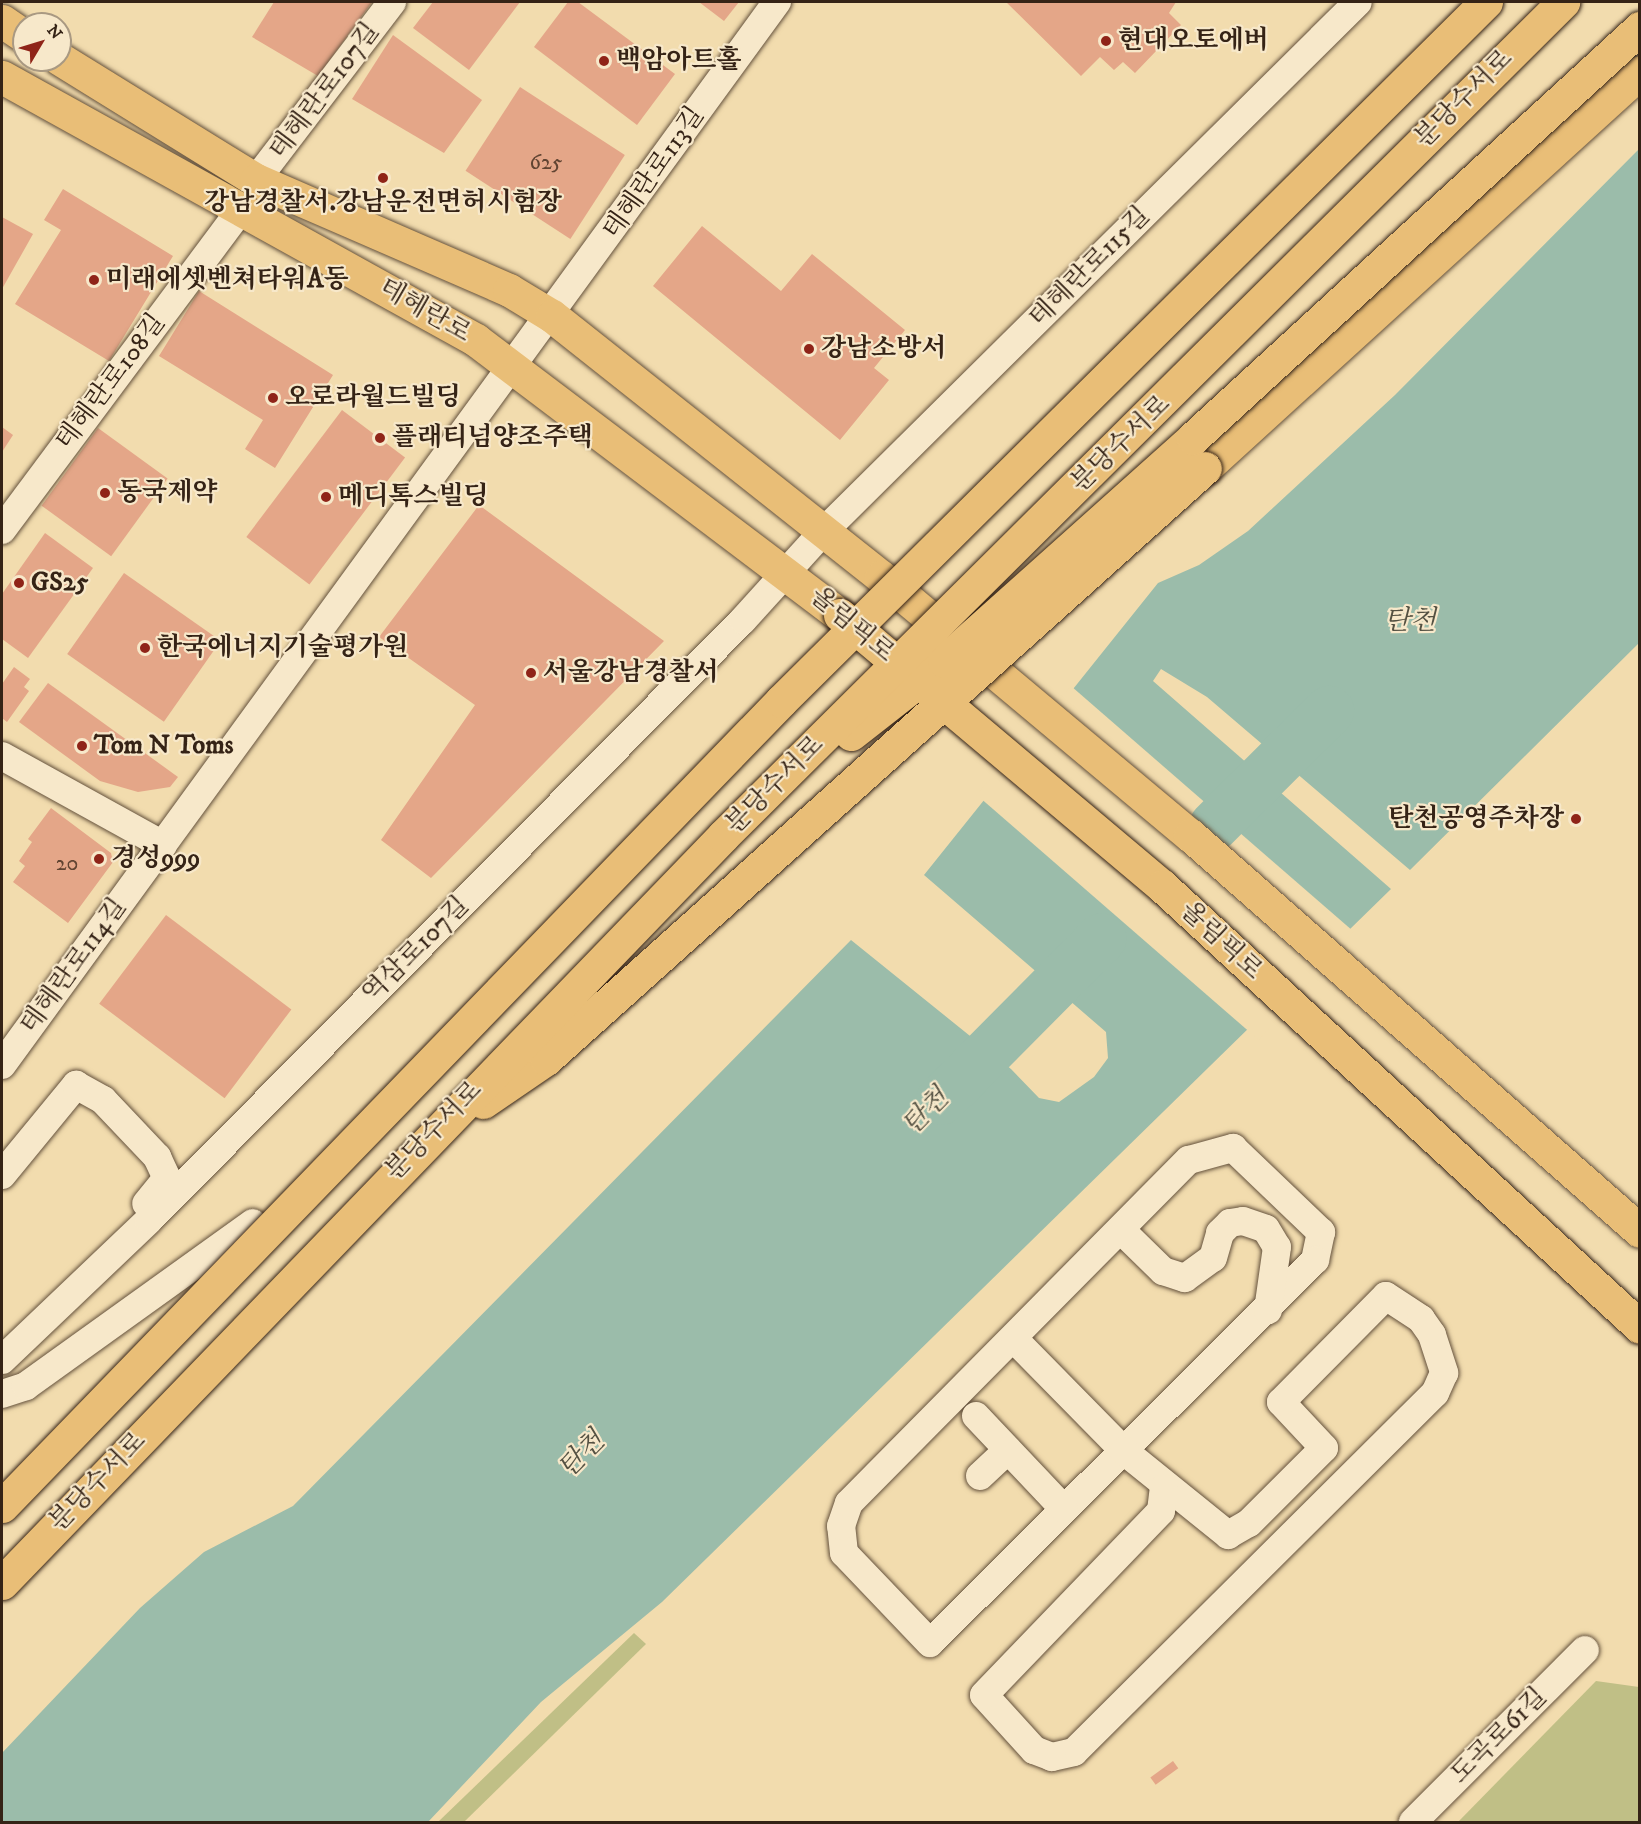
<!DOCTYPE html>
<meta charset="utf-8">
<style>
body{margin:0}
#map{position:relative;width:1641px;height:1824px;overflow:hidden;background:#f2dcae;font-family:"IM FELL DW Pica","Noto Serif KR",serif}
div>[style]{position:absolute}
.green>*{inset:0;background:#c0bf86}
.water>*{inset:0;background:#9bbcaa}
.pier>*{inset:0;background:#f2dcae;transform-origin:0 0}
.river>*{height:50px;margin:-25px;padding:0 25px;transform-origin:25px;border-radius:25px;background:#9bbcaa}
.building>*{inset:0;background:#e4a688;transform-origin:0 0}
.roads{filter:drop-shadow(0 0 2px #64513c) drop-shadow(0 0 2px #64513c)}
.minor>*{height:28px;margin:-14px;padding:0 14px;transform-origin:14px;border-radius:14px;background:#f7e8ca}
.major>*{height:33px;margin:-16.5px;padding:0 16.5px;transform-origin:16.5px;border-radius:16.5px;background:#e9be77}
.highway>*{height:33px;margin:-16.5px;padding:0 16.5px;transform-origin:16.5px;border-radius:16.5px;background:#e9be77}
.bridges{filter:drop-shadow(0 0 2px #352316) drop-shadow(0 0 2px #352316)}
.major-bridge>*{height:33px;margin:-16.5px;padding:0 16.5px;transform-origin:16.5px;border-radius:16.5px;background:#e9be77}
.highway-bridge>*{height:33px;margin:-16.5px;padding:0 16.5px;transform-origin:16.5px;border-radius:16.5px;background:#e9be77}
.dots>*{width:16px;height:16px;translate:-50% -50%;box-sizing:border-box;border:3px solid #f7e8ca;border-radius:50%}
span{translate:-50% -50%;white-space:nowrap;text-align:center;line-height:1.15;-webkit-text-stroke:4.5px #f7e8ca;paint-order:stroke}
.number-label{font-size:22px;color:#614432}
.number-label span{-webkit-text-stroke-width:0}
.poi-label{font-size:26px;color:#352316;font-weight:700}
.left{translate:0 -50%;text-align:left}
.right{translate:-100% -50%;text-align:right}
.street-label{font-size:26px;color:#352316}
.water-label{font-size:27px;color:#545142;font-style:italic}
.frame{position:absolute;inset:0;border:3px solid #352316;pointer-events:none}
.north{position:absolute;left:12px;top:12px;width:60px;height:60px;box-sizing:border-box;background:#f7e8ca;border:2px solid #a99982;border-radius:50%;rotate:52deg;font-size:16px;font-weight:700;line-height:24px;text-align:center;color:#352316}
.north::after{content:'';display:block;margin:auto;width:21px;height:27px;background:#8f2418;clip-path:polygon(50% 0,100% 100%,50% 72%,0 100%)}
</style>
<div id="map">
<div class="green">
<i style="clip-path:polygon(634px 1633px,646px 1644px,464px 1822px,438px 1822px)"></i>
<i style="clip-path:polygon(1596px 1681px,1639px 1687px,1639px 1822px,1458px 1822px)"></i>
</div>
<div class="water">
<i style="clip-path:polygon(1639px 149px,1639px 643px,1410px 870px,1207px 697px,1161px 669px,1153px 681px,1391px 889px,662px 1602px,541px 1702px,428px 1822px,2px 1822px,2px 1753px,140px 1608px,204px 1552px,293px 1506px,851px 940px,1011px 1069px,1039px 1098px,1059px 1102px,1094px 1077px,1108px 1058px,1106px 1032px,924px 875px,1158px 583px,1199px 565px,1248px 531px,1395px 395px)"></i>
</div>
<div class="pier">
<i style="left:1071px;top:686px;width:374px;height:144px;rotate:41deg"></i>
</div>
<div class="river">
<i style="left:1214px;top:826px;width:163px;rotate:-45deg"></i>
<i style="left:941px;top:1100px;width:228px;rotate:-45.2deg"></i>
</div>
<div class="building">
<i style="clip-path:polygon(274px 2px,372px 2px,318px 76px,252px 37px)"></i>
<i style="clip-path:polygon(433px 2px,520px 2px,469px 70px,413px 28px)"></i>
<i style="clip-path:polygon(568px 2px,578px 2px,675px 74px,637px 125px,534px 47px)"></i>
<i style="clip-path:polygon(699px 2px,739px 2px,724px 21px)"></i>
<i style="clip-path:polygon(1006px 2px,1176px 2px,1169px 13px,1181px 25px,1135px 73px,1123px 62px,1114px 70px,1100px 57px,1081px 76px)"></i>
<i style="clip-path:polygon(393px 35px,482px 100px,444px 153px,352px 99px)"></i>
<i style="left:520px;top:87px;width:125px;height:100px;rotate:33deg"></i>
<i style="clip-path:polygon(63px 189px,173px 256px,109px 361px,15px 304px,61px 230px,44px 220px)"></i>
<i style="clip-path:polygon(2px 217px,33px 234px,2px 289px)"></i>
<i style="clip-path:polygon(702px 226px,781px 291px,812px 254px,905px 330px,874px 368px,889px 380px,840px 440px,653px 286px)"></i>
<i style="clip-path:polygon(199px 291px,333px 375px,275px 468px,245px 449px,263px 420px,159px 356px)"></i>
<i style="left:342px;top:410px;width:79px;height:159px;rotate:37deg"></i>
<i style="clip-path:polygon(2px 427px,13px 435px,2px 452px)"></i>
<i style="left:98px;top:428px;width:86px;height:96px;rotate:36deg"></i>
<i style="clip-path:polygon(479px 505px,664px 641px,431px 878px,381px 840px,475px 705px,379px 637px)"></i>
<i style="clip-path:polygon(45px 533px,93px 568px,28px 658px,2px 639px,2px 594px)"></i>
<i style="left:124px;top:573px;width:118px;height:99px;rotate:35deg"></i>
<i style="clip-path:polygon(14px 667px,30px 679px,24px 687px,29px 691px,7px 722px,2px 718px,2px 684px)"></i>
<i style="clip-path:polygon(48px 683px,178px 777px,170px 787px,138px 792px,100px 781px,19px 722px)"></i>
<i style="clip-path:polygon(51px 808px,111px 853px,113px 862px,68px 923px,13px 882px,25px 866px,19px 861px,32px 842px,28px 839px)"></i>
<i style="left:166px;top:915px;width:157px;height:111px;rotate:37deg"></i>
<i style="left:1173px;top:1761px;width:9px;height:28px;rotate:54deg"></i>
</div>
<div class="roads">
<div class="minor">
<i style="left:256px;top:180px;width:224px;rotate:-52.6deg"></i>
<i style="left:2px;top:530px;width:403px;rotate:-53.3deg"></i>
<i style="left:2px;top:756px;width:184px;rotate:28.9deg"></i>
<i style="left:2px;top:1065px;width:1316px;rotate:-53.91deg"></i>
<i style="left:1233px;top:1148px;width:122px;rotate:43.7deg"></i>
<i style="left:1321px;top:1232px;width:29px;rotate:102deg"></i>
<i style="left:1315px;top:1260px;width:543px;rotate:135.15deg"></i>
<i style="left:930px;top:1643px;width:124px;rotate:-133.7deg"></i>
<i style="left:844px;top:1553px;width:27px;rotate:-96deg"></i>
<i style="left:841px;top:1526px;width:24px;rotate:-71deg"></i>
<i style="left:849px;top:1503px;width:483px;rotate:-45.3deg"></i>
<i style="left:1189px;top:1160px;width:46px;rotate:-15.3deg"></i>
<i style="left:2px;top:1175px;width:117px;rotate:-50.6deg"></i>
<i style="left:76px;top:1085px;width:31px;rotate:29deg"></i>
<i style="left:103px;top:1100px;width:79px;rotate:46.5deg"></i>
<i style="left:157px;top:1157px;width:23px;rotate:65deg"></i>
<i style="left:167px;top:1178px;width:33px;rotate:129deg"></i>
<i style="left:1121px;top:1230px;width:59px;rotate:44.3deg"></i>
<i style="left:1163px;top:1271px;width:23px;rotate:18deg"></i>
<i style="left:1185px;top:1278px;width:34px;rotate:-36deg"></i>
<i style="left:1213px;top:1258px;width:26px;rotate:-74deg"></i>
<i style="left:1220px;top:1233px;width:14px;rotate:-45deg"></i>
<i style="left:1230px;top:1223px;width:13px;rotate:-9deg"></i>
<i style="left:1243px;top:1221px;width:24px;rotate:19deg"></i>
<i style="left:1266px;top:1229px;width:21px;rotate:59deg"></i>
<i style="left:1277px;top:1247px;width:64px;rotate:98.1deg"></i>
<i style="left:1015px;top:1340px;width:156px;rotate:45.5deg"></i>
<i style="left:1124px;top:1451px;width:134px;rotate:38.9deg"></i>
<i style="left:1228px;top:1535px;width:24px;rotate:-30deg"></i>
<i style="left:1249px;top:1523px;width:106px;rotate:-45deg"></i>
<i style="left:1324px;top:1448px;width:63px;rotate:-133.1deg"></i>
<i style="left:1281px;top:1402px;width:149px;rotate:-45.3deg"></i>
<i style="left:1386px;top:1296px;width:42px;rotate:33.3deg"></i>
<i style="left:1421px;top:1319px;width:19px;rotate:55deg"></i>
<i style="left:1432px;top:1335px;width:40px;rotate:72deg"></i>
<i style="left:1444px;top:1373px;width:22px;rotate:114deg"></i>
<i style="left:1435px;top:1393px;width:509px;rotate:135.16deg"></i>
<i style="left:1074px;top:1752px;width:23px;rotate:167deg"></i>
<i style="left:1052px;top:1757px;width:19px;rotate:-159deg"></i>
<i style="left:1034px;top:1750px;width:74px;rotate:-132.3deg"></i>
<i style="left:984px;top:1695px;width:255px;rotate:-46.1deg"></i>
<i style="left:1161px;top:1511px;width:23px;rotate:-83deg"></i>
<i style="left:2px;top:1360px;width:203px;rotate:-43.6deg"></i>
<i style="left:149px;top:1220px;width:844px;rotate:-45.29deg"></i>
<i style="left:743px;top:620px;width:118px;rotate:-47.8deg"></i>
<i style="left:822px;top:533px;width:754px;rotate:-44.73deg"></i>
<i style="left:2px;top:1394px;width:25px;rotate:-18deg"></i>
<i style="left:26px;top:1386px;width:279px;rotate:-35.7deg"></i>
<i style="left:976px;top:1416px;width:128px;rotate:46.6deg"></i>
<i style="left:980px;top:1476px;width:38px;rotate:-43deg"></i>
<i style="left:1413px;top:1822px;width:243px;rotate:-45deg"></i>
</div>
<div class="major">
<i style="left:2px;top:21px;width:27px;rotate:34deg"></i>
<i style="left:60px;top:59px;width:230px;rotate:31.7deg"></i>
<i style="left:256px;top:180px;width:276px;rotate:23.5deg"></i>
<i style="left:509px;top:290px;width:50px;rotate:31.2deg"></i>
<i style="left:552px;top:316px;width:420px;rotate:38.4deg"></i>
<i style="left:881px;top:577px;width:403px;rotate:39.9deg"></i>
<i style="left:1190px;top:835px;width:599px;rotate:41.35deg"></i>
<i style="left:2px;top:77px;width:542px;rotate:29.02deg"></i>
<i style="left:476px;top:340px;width:456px;rotate:37.1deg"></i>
</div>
<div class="highway">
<i style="left:1205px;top:468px;width:588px;rotate:-42.31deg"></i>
</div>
</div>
<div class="bridges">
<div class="major-bridge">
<i style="left:840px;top:615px;width:421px;rotate:40.1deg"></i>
<i style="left:1162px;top:886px;width:650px;rotate:42.69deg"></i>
</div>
<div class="highway-bridge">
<i style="left:851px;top:734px;width:118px;rotate:-38.1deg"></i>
<i style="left:944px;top:661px;width:334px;rotate:-41.8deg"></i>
<i style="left:1193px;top:438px;width:607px;rotate:-42.53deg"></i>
<i style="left:483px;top:1102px;width:76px;rotate:-34.3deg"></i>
<i style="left:546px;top:1059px;width:885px;rotate:-41.89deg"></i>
<i style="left:2px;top:1506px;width:1120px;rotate:-45.94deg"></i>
<i style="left:781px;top:701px;width:993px;rotate:-44.76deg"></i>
<i style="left:2px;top:1583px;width:1038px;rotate:-46.01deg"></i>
<i style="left:723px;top:836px;width:1184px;rotate:-44.79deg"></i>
</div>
</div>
<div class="dots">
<i style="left:1106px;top:41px;background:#8f2418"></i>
<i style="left:604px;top:61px;background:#8f2418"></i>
<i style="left:383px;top:178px;background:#8f2418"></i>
<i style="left:94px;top:280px;background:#8f2418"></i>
<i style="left:809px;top:349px;background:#8f2418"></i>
<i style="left:273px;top:398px;background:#8f2418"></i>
<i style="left:380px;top:438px;background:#8f2418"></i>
<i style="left:105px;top:493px;background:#8f2418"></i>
<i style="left:326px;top:497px;background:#8f2418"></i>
<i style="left:19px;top:583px;background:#8f2418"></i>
<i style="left:145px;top:648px;background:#8f2418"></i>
<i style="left:531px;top:673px;background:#8f2418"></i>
<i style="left:82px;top:746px;background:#8f2418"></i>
<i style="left:1576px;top:819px;background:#8f2418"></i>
<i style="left:99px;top:859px;background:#8f2418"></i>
</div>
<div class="number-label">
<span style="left:546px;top:163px">625</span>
<span style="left:67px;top:864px">20</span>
</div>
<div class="poi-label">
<span class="left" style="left:1118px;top:41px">현대오토에버</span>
<span class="left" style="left:616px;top:61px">백암아트홀</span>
<span style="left:383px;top:203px">강남경찰서.강남운전면허시험장</span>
<span class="left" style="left:106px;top:280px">미래에셋벤쳐타워A동</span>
<span class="left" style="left:821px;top:349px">강남소방서</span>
<span class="left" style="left:285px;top:398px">오로라월드빌딩</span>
<span class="left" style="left:392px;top:438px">플래티넘양조주택</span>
<span class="left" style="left:117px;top:493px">동국제약</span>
<span class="left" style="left:338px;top:497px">메디톡스빌딩</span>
<span class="left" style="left:31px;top:583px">GS25</span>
<span class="left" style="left:157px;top:648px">한국에너지기술평가원</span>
<span class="left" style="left:543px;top:673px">서울강남경찰서</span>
<span class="left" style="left:94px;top:746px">Tom N Toms</span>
<span class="right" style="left:1564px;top:819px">탄천공영주차장</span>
<span class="left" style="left:111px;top:859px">경성999</span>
</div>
<div class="street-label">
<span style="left:325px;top:91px;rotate:-53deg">테헤란로107길</span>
<span style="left:1464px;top:99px;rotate:-45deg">분당수서로</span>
<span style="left:654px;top:173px;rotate:-55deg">테헤란로113길</span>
<span style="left:1090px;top:267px;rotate:-45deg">테헤란로115길</span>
<span style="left:425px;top:311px;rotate:30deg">테헤란로</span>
<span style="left:111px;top:382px;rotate:-53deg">테헤란로108길</span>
<span style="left:1121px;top:444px;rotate:-44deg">분당수서로</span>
<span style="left:852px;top:625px;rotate:40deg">올림픽로</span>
<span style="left:775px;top:785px;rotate:-45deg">분당수서로</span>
<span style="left:1221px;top:941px;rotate:43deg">올림픽로</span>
<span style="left:416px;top:950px;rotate:-45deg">역삼로107길</span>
<span style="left:74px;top:966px;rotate:-54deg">테헤란로114길</span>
<span style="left:434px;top:1131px;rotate:-46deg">분당수서로</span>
<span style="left:98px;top:1482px;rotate:-46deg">분당수서로</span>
<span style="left:1499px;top:1736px;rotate:-45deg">도곡로61길</span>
</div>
<div class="water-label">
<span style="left:1410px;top:622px">탄천</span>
<span style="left:926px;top:1112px;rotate:-45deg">탄천</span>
<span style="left:582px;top:1455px;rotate:-45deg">탄천</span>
</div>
<div class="frame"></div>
<div class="north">N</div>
</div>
